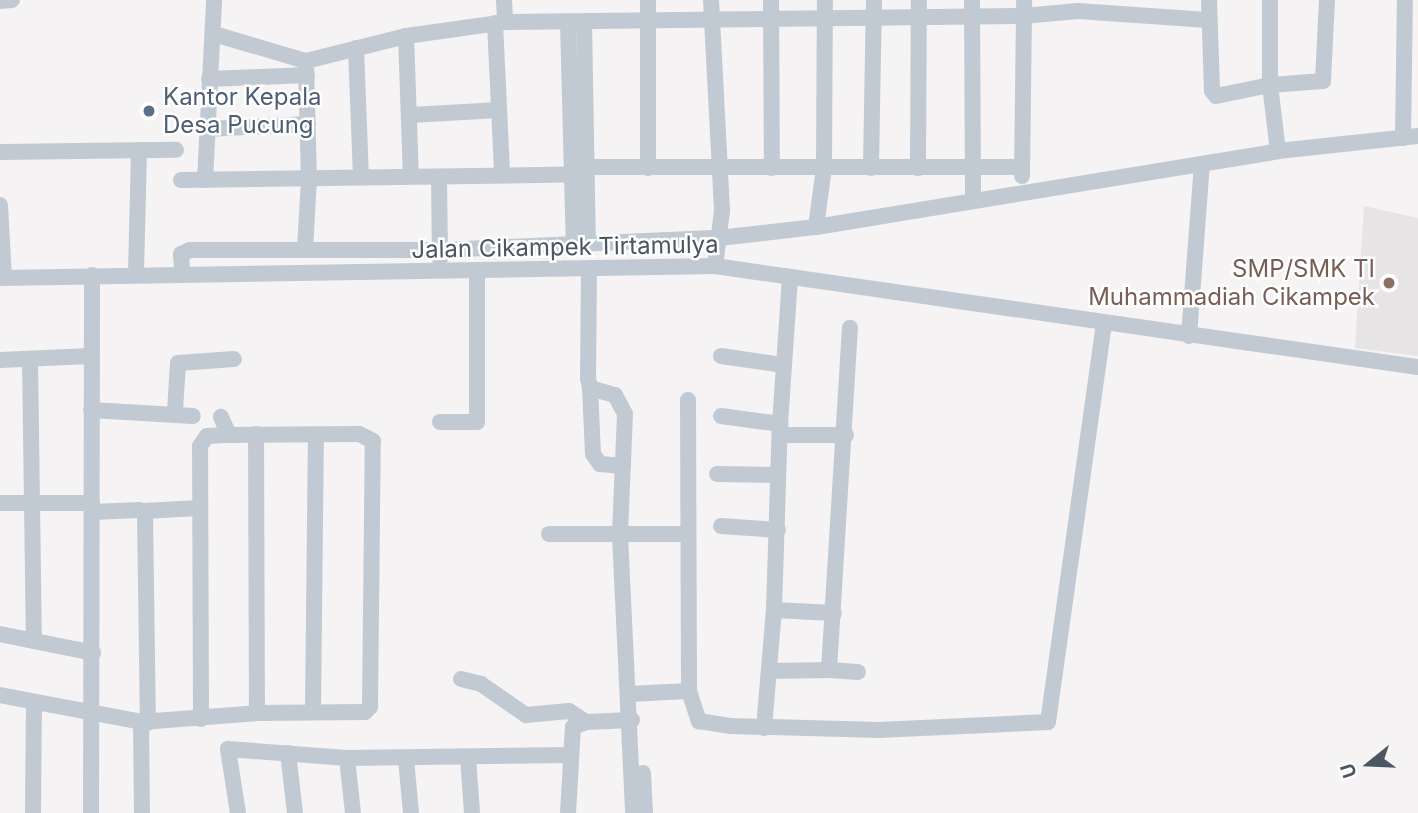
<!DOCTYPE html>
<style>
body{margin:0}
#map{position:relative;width:1418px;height:813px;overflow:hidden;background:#f5f3f3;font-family:Inter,sans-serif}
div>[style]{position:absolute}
.education>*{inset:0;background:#e6e4e5}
.minor>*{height:16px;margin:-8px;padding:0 8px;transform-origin:8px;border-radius:8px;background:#c1cad2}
.dots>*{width:19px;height:19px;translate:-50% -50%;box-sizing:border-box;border:4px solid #fff;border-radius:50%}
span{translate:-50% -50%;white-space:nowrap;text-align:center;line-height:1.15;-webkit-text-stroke:5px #fff;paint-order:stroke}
.service-label{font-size:24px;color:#4e5e75}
.left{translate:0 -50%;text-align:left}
.street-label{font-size:24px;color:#4a5661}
.education-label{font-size:24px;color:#785e54}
.right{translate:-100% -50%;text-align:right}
.north{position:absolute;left:1334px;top:729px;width:70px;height:70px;-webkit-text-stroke:5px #fff;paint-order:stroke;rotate:252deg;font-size:19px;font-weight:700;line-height:28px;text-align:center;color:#4a5661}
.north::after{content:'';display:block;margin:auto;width:24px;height:32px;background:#4a5661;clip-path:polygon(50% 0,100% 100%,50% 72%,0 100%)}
</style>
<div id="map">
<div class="education">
<i style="clip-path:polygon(1364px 206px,1418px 218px,1418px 356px,1355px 348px)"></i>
</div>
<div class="minor">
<i style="left:504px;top:0;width:22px;rotate:87deg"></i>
<i style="left:648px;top:0;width:168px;rotate:90deg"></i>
<i style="left:711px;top:0;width:211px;rotate:87deg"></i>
<i style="left:722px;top:211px;width:55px;rotate:97.3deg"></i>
<i style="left:771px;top:0;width:168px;rotate:89.7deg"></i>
<i style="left:972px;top:0;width:201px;rotate:89.7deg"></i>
<i style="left:1209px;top:0;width:91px;rotate:88.1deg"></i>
<i style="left:1212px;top:91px;width:6px;rotate:51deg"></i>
<i style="left:1216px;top:96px;width:55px;rotate:-11.5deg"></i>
<i style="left:1270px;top:85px;width:53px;rotate:-4.3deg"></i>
<i style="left:1323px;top:81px;width:81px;rotate:-87.2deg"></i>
<i style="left:1270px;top:0;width:85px;rotate:90deg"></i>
<i style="left:1270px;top:85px;width:66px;rotate:83.1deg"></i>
<i style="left:0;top:1px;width:12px;rotate:-5deg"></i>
<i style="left:568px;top:22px;width:222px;rotate:88.5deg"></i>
<i style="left:584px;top:22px;width:221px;rotate:89deg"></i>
<i style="left:495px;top:23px;width:151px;rotate:87.3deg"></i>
<i style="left:214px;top:34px;width:96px;rotate:16.4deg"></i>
<i style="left:306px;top:61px;width:103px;rotate:-14deg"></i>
<i style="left:406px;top:36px;width:100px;rotate:-8deg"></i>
<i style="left:505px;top:22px;width:518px;rotate:-0.66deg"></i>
<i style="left:1023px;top:16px;width:55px;rotate:-5.2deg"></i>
<i style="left:1078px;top:11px;width:130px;rotate:4deg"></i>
<i style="left:406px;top:36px;width:140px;rotate:88deg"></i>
<i style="left:356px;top:48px;width:129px;rotate:87.8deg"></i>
<i style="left:209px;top:79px;width:98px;rotate:-2.3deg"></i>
<i style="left:411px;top:115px;width:88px;rotate:-3.3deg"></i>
<i style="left:208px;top:129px;width:100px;rotate:-2.9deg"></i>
<i style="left:1403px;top:138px;width:137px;rotate:-89.2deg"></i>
<i style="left:1px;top:152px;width:175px;rotate:-0.7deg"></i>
<i style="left:586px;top:167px;width:435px"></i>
<i style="left:871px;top:168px;width:168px;rotate:-89deg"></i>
<i style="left:918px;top:168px;width:168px;rotate:-89.7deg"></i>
<i style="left:1022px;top:176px;width:176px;rotate:-89.3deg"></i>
<i style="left:439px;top:177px;width:82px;rotate:89.3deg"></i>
<i style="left:181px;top:180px;width:405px;rotate:-0.8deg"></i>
<i style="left:205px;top:180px;width:180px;rotate:-87.1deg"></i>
<i style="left:0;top:205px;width:73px;rotate:86.9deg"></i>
<i style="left:816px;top:227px;width:60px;rotate:-82.3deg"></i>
<i style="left:824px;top:168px;width:168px;rotate:-89.7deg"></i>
<i style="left:305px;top:250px;width:71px;rotate:-86.8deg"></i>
<i style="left:309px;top:179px;width:118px;rotate:-91.5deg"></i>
<i style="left:589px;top:268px;width:110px;rotate:90.5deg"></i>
<i style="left:588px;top:378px;width:10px;rotate:79deg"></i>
<i style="left:590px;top:388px;width:26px;rotate:16deg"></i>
<i style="left:615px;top:395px;width:21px;rotate:62deg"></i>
<i style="left:625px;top:414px;width:121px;rotate:92.4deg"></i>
<i style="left:620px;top:535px;width:278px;rotate:87.3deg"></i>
<i style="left:182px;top:272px;width:18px;rotate:-93deg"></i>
<i style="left:181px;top:254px;width:10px;rotate:-24deg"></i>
<i style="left:190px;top:250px;width:250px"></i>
<i style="left:440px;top:250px;width:279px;rotate:-2.5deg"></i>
<i style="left:719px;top:238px;width:98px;rotate:-6.5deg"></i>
<i style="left:816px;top:227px;width:468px;rotate:-9.3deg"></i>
<i style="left:1278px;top:151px;width:141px;rotate:-6.1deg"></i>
<i style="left:136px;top:273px;width:123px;rotate:-88.6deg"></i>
<i style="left:0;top:278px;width:715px;rotate:-0.96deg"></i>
<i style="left:715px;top:266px;width:710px;rotate:8.18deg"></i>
<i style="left:1189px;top:336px;width:171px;rotate:-85.7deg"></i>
<i style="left:721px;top:356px;width:63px;rotate:8.3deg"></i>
<i style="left:0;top:360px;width:90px;rotate:-2.5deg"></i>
<i style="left:30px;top:360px;width:281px;rotate:89.2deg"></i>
<i style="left:590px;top:388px;width:66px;rotate:87.4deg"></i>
<i style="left:593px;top:454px;width:12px;rotate:55deg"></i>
<i style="left:600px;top:464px;width:23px;rotate:5deg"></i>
<i style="left:688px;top:400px;width:291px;rotate:89.8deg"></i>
<i style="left:91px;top:410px;width:102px;rotate:3.4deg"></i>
<i style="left:175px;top:411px;width:48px;rotate:-86.4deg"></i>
<i style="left:178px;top:363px;width:56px;rotate:-4.1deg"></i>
<i style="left:721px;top:416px;width:60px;rotate:7.7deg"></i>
<i style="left:440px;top:422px;width:37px"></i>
<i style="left:477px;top:422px;width:150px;rotate:-90deg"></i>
<i style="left:256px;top:434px;width:279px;rotate:89.8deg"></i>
<i style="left:780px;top:435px;width:66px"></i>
<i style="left:717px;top:474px;width:61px;rotate:0.9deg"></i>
<i style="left:0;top:503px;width:92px"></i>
<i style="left:143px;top:511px;width:56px;rotate:-3.1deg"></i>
<i style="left:92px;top:512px;width:47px;rotate:-2.4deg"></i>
<i style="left:139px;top:510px;width:7px;rotate:34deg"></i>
<i style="left:145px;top:514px;width:209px;rotate:89.2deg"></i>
<i style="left:721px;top:526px;width:57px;rotate:4deg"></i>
<i style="left:549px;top:534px;width:138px"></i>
<i style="left:774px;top:610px;width:60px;rotate:2.9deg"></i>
<i style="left:0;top:634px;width:95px;rotate:11.5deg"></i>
<i style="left:829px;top:670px;width:29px;rotate:4deg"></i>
<i style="left:770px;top:671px;width:59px;rotate:-1deg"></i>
<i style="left:829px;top:670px;width:343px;rotate:-86.5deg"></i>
<i style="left:461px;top:679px;width:21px;rotate:14deg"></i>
<i style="left:481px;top:684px;width:55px;rotate:34.6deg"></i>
<i style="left:526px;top:715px;width:43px;rotate:-5.3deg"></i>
<i style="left:569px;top:711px;width:20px;rotate:33deg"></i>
<i style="left:629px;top:694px;width:60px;rotate:-2.9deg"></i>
<i style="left:689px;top:691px;width:32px;rotate:72deg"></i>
<i style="left:699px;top:721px;width:31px;rotate:9deg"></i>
<i style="left:730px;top:726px;width:149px;rotate:1.5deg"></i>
<i style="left:879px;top:730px;width:169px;rotate:-2.7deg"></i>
<i style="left:1048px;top:722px;width:403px;rotate:-82deg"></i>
<i style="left:0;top:695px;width:144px;rotate:10.8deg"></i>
<i style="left:141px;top:722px;width:116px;rotate:-4.4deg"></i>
<i style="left:257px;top:713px;width:108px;rotate:-0.5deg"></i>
<i style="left:365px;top:712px;width:7px;rotate:-45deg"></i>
<i style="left:370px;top:707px;width:266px;rotate:-89.4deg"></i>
<i style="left:373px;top:441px;width:16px;rotate:-153deg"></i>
<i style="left:359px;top:434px;width:130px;rotate:179.6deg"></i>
<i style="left:229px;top:435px;width:20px;rotate:-114deg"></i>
<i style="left:313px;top:711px;width:275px;rotate:-89.4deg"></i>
<i style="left:201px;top:719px;width:273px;rotate:-90.2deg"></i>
<i style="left:200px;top:446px;width:12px;rotate:-55deg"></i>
<i style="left:207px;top:436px;width:22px;rotate:-3deg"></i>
<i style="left:141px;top:722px;width:91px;rotate:89.4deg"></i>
<i style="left:764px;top:728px;width:118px;rotate:-85.2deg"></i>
<i style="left:774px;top:610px;width:186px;rotate:-88.2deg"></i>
<i style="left:780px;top:424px;width:147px;rotate:-86.1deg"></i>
<i style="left:288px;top:753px;width:60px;rotate:83.3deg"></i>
<i style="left:468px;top:757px;width:56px;rotate:85.9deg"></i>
<i style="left:347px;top:758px;width:55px;rotate:83.8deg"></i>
<i style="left:406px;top:759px;width:54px;rotate:84.7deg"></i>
<i style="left:643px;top:773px;width:40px;rotate:87.1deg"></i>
<i style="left:33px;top:813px;width:111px;rotate:-89.5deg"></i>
<i style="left:91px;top:813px;width:538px;rotate:-89.89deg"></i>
<i style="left:238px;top:813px;width:65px;rotate:-98.9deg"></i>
<i style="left:228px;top:749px;width:119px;rotate:4.3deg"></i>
<i style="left:347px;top:758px;width:221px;rotate:-0.8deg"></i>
<i style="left:568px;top:813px;width:86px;rotate:-86.7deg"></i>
<i style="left:573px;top:727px;width:14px;rotate:-21deg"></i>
<i style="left:586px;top:722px;width:46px;rotate:-2.5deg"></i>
</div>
<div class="dots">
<i style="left:149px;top:111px;background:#5c6f8a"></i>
<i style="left:1389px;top:283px;background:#8d6e63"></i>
</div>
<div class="service-label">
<span class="left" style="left:163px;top:111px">Kantor Kepala<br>Desa Pucung</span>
</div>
<div class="street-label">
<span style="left:565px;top:247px;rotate:-1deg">Jalan Cikampek Tirtamulya</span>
</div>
<div class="education-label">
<span class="right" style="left:1375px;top:283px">SMP/SMK TI<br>Muhammadiah Cikampek</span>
</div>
<div class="north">U</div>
</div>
